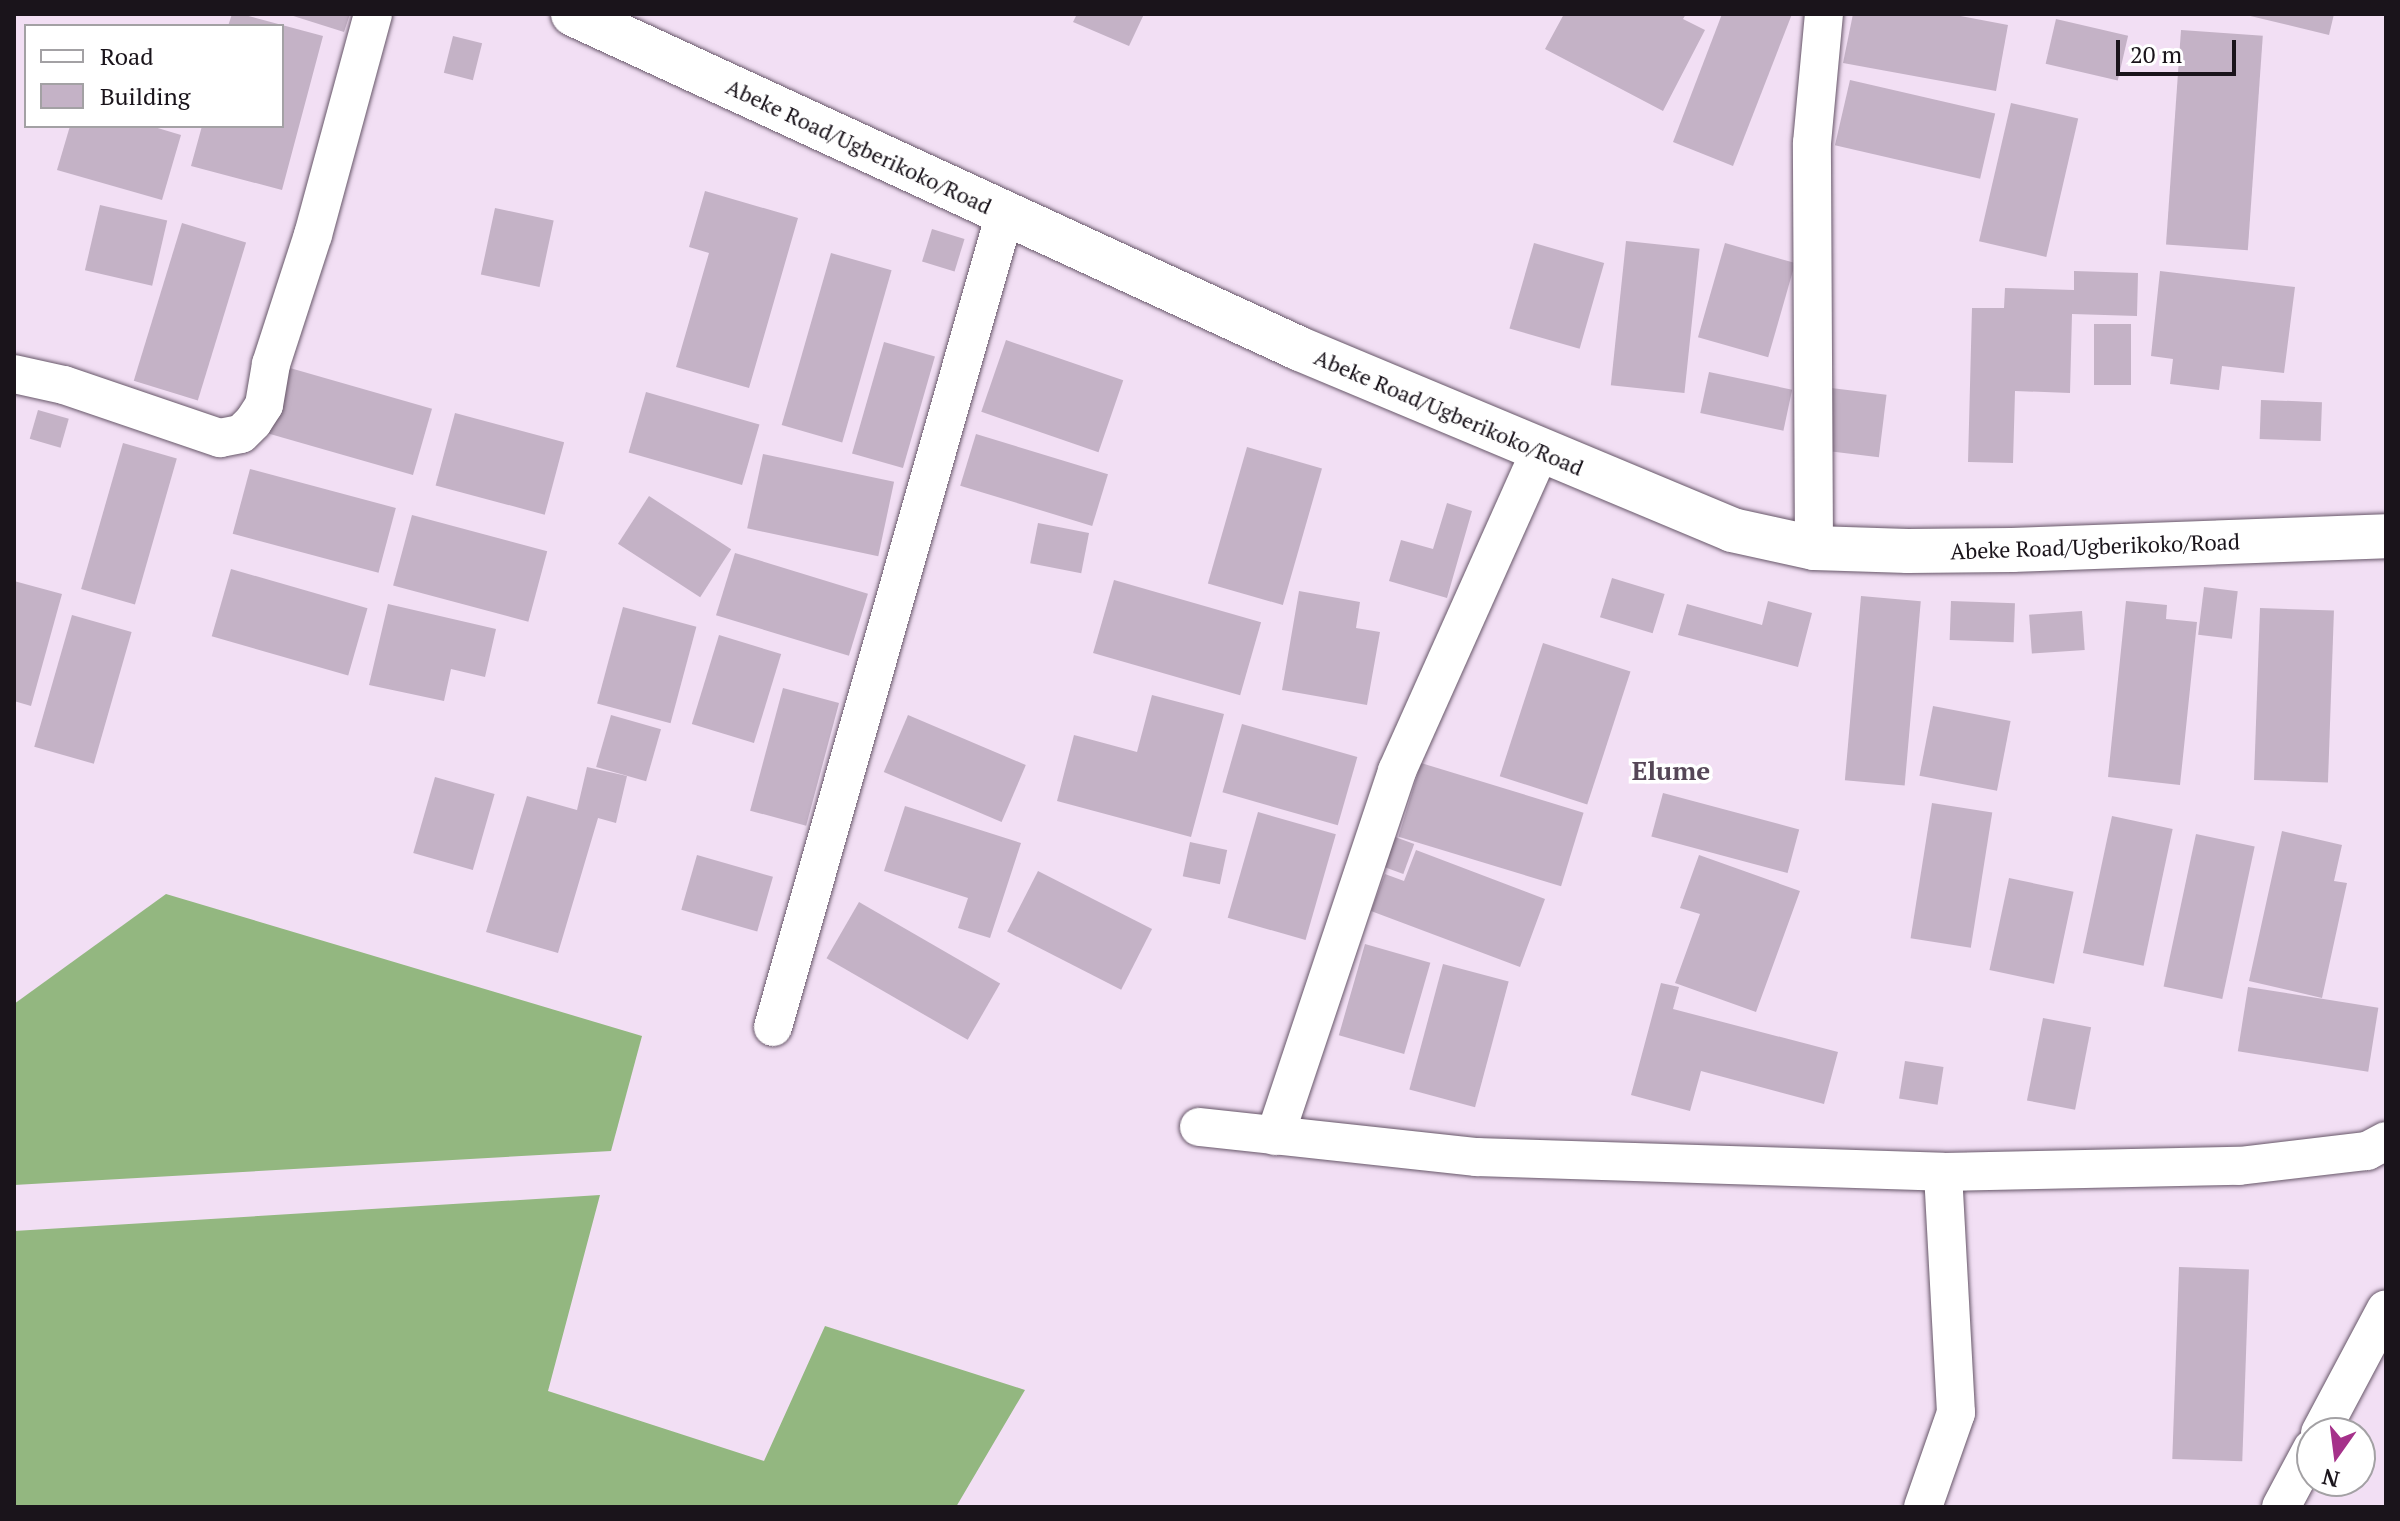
<!DOCTYPE html>
<style>
body{margin:0}
#map{position:relative;width:2400px;height:1521px;overflow:hidden;background:#f2dff4;font-family:"PT Serif",serif}
div>[style]{position:absolute}
.forest>*{inset:0;background:#93b780}
.building>*{inset:0;background:#c4b2c6;transform-origin:0 0}
.roads{filter:drop-shadow(0 0 2px #675769) drop-shadow(0 0 2px #675769)}
.minor>*{height:38px;margin:-19px;padding:0 19px;transform-origin:19px;border-radius:19px;background:#fff}
.tertiary>*{height:44px;margin:-22px;padding:0 22px;transform-origin:22px;border-radius:22px;background:#fff}
span{translate:-50% -50%;white-space:nowrap;text-align:center;line-height:1.15;-webkit-text-stroke:7px #fff;paint-order:stroke}
.street-label{font-size:22px;color:#1a141b}
.quarter-label{font-size:26px;color:#554657;font-weight:700}
.frame{position:absolute;inset:0;border:16px solid #1a141b;pointer-events:none}
.legend{position:absolute;left:24px;top:24px;width:260px;height:104px;box-sizing:border-box;background:#fff;border:2px solid #a3a1a4;margin:0;padding:10px 14px;list-style:none;font-size:24px;color:#1a141b}
.legend li{display:flex;align-items:center;gap:16px;height:40px}
.legend b{width:40px;border:2px solid #a3a1a4}
.north{position:absolute;left:2296px;top:1417px;width:80px;height:80px;box-sizing:border-box;background:#fff;border:2px solid #a3a1a4;border-radius:50%;rotate:194deg;font-size:22px;font-weight:700;line-height:32px;text-align:center;color:#1a141b}
.north::after{content:'';display:block;margin:auto;width:28px;height:36px;background:#a5318a;clip-path:polygon(50% 0,100% 100%,50% 72%,0 100%)}
.scale{position:absolute;left:2116px;top:40px;width:120px;height:36px;box-sizing:border-box;border:4px solid #1a141b;border-top:0;padding-left:10px;font-size:24px;line-height:28px;white-space:nowrap;color:#1a141b;-webkit-text-stroke:6px #fff;paint-order:stroke}
</style>
<div id="map">
<div class="forest">
<i style="clip-path:polygon(166px 894px,642px 1036px,611px 1151px,14px 1185px,14px 1004px)"></i>
<i style="clip-path:polygon(600px 1195px,548px 1391px,764px 1461px,825px 1326px,1025px 1390px,956px 1507px,14px 1507px,14px 1231px)"></i>
</div>
<div class="building">
<i style="clip-path:polygon(232px 14px,241px 14px,323px 36px,282px 190px,191px 166px,202px 126px,282px 126px,282px 26px,228px 26px)"></i>
<i style="clip-path:polygon(287px 14px,350px 14px,344px 32px)"></i>
<i style="clip-path:polygon(1077px 14px,1144px 14px,1129px 46px,1073px 22px)"></i>
<i style="clip-path:polygon(1564px 14px,1686px 14px,1683px 19px,1705px 30px,1663px 111px,1545px 49px)"></i>
<i style="clip-path:polygon(1722px 14px,1792px 14px,1733px 166px,1673px 142px)"></i>
<i style="clip-path:polygon(1853px 14px,1950px 14px,2008px 25px,1996px 91px,1843px 63px)"></i>
<i style="clip-path:polygon(2242px 14px,2334px 14px,2329px 35px)"></i>
<i style="left:2056px;top:19px;width:74px;height:46px;rotate:13deg"></i>
<i style="left:2181px;top:30px;width:82px;height:215px;rotate:4deg"></i>
<i style="left:453px;top:36px;width:30px;height:38px;rotate:14deg"></i>
<i style="left:1850px;top:80px;width:149px;height:67px;rotate:13deg"></i>
<i style="left:2011px;top:103px;width:69px;height:142px;rotate:13deg"></i>
<i style="clip-path:polygon(70px 126px,151px 126px,181px 135px,162px 200px,57px 170px)"></i>
<i style="clip-path:polygon(705px 191px,798px 218px,749px 388px,676px 367px,709px 253px,689px 247px)"></i>
<i style="left:100px;top:205px;width:69px;height:67px;rotate:13deg"></i>
<i style="left:495px;top:208px;width:60px;height:68px;rotate:12deg"></i>
<i style="left:182px;top:223px;width:67px;height:165px;rotate:17deg"></i>
<i style="left:932px;top:229px;width:34px;height:34px;rotate:17deg"></i>
<i style="left:1626px;top:241px;width:74px;height:145px;rotate:6deg"></i>
<i style="left:1534px;top:243px;width:73px;height:89px;rotate:16deg"></i>
<i style="left:1725px;top:243px;width:73px;height:98px;rotate:16deg"></i>
<i style="left:831px;top:253px;width:63px;height:179px;rotate:16deg"></i>
<i style="clip-path:polygon(2074px 271px,2138px 273px,2137px 316px,2072px 314px,2070px 393px,2015px 391px,2013px 463px,1968px 462px,1972px 308px,2004px 308px,2005px 288px,2074px 290px)"></i>
<i style="clip-path:polygon(2160px 271px,2295px 287px,2284px 373px,2222px 366px,2219px 390px,2170px 384px,2173px 359px,2151px 356px)"></i>
<i style="left:2094px;top:324px;width:37px;height:61px"></i>
<i style="left:1006px;top:340px;width:124px;height:76px;rotate:19deg"></i>
<i style="left:884px;top:342px;width:53px;height:116px;rotate:16deg"></i>
<i style="left:283px;top:366px;width:155px;height:69px;rotate:16deg"></i>
<i style="left:1709px;top:372px;width:85px;height:42px;rotate:12deg"></i>
<i style="left:1823px;top:387px;width:64px;height:63px;rotate:7deg"></i>
<i style="left:646px;top:392px;width:118px;height:63px;rotate:16deg"></i>
<i style="left:2261px;top:400px;width:61px;height:39px;rotate:2deg"></i>
<i style="left:38px;top:410px;width:32px;height:30px;rotate:16deg"></i>
<i style="left:455px;top:413px;width:113px;height:75px;rotate:15deg"></i>
<i style="left:976px;top:434px;width:138px;height:54px;rotate:17deg"></i>
<i style="left:123px;top:443px;width:56px;height:152px;rotate:16deg"></i>
<i style="left:1247px;top:447px;width:78px;height:142px;rotate:16deg"></i>
<i style="left:763px;top:454px;width:134px;height:76px;rotate:12deg"></i>
<i style="left:250px;top:469px;width:151px;height:67px;rotate:15deg"></i>
<i style="left:649px;top:496px;width:98px;height:57px;rotate:33deg"></i>
<i style="clip-path:polygon(1447px 503px,1472px 511px,1447px 598px,1389px 581px,1401px 540px,1433px 549px)"></i>
<i style="left:412px;top:515px;width:140px;height:73px;rotate:15deg"></i>
<i style="left:1038px;top:523px;width:52px;height:41px;rotate:11deg"></i>
<i style="left:735px;top:553px;width:139px;height:65px;rotate:17deg"></i>
<i style="left:231px;top:569px;width:142px;height:70px;rotate:16deg"></i>
<i style="left:1612px;top:578px;width:55px;height:41px;rotate:17deg"></i>
<i style="left:1114px;top:580px;width:153px;height:76px;rotate:16deg"></i>
<i style="clip-path:polygon(14px 581px,62px 594px,31px 706px,14px 701px)"></i>
<i style="left:2204px;top:587px;width:34px;height:48px;rotate:7deg"></i>
<i style="clip-path:polygon(1299px 591px,1360px 602px,1356px 628px,1380px 632px,1367px 705px,1282px 690px)"></i>
<i style="left:1861px;top:596px;width:60px;height:185px;rotate:5deg"></i>
<i style="clip-path:polygon(1768px 601px,1812px 613px,1798px 667px,1678px 635px,1687px 604px,1762px 625px)"></i>
<i style="left:1951px;top:601px;width:64px;height:39px;rotate:2deg"></i>
<i style="clip-path:polygon(2126px 601px,2167px 605px,2166px 619px,2197px 622px,2180px 785px,2108px 777px)"></i>
<i style="clip-path:polygon(388px 604px,496px 629px,485px 677px,451px 669px,444px 701px,369px 685px)"></i>
<i style="left:623px;top:607px;width:76px;height:100px;rotate:15deg"></i>
<i style="left:2260px;top:608px;width:74px;height:172px;rotate:2deg"></i>
<i style="left:2082px;top:611px;width:39px;height:53px;rotate:86deg"></i>
<i style="left:72px;top:615px;width:62px;height:137px;rotate:16deg"></i>
<i style="left:719px;top:635px;width:65px;height:93px;rotate:17deg"></i>
<i style="left:1543px;top:643px;width:92px;height:140px;rotate:18deg"></i>
<i style="left:783px;top:688px;width:58px;height:127px;rotate:15deg"></i>
<i style="clip-path:polygon(1152px 695px,1224px 714px,1191px 837px,1057px 801px,1074px 735px,1137px 752px)"></i>
<i style="left:1933px;top:706px;width:79px;height:71px;rotate:11deg"></i>
<i style="left:611px;top:715px;width:52px;height:54px;rotate:16deg"></i>
<i style="left:908px;top:715px;width:128px;height:62px;rotate:23deg"></i>
<i style="left:1242px;top:724px;width:120px;height:71px;rotate:16deg"></i>
<i style="left:1421px;top:763px;width:170px;height:77px;rotate:17deg"></i>
<i style="clip-path:polygon(587px 767px,627px 776px,616px 823px,598px 818px,558px 953px,486px 932px,527px 796px,577px 810px)"></i>
<i style="left:435px;top:777px;width:62px;height:79px;rotate:16deg"></i>
<i style="left:1663px;top:793px;width:141px;height:45px;rotate:15deg"></i>
<i style="left:1932px;top:803px;width:61px;height:137px;rotate:9deg"></i>
<i style="clip-path:polygon(905px 806px,1021px 843px,990px 938px,958px 928px,968px 898px,884px 871px)"></i>
<i style="left:1258px;top:812px;width:81px;height:110px;rotate:16deg"></i>
<i style="left:2112px;top:816px;width:62px;height:140px;rotate:12deg"></i>
<i style="clip-path:polygon(2282px 831px,2342px 845px,2334px 881px,2347px 883px,2322px 998px,2249px 981px)"></i>
<i style="left:1387px;top:834px;width:29px;height:32px;rotate:20deg"></i>
<i style="left:2196px;top:834px;width:60px;height:156px;rotate:12deg"></i>
<i style="left:1190px;top:842px;width:38px;height:35px;rotate:12deg"></i>
<i style="clip-path:polygon(1416px 850px,1545px 899px,1520px 967px,1371px 911px,1385px 874px,1404px 881px)"></i>
<i style="left:697px;top:855px;width:79px;height:57px;rotate:16deg"></i>
<i style="clip-path:polygon(1699px 855px,1800px 891px,1756px 1012px,1675px 983px,1700px 914px,1680px 908px)"></i>
<i style="left:1038px;top:871px;width:128px;height:68px;rotate:27deg"></i>
<i style="left:2009px;top:878px;width:66px;height:94px;rotate:12deg"></i>
<i style="left:859px;top:902px;width:163px;height:65px;rotate:30deg"></i>
<i style="left:1365px;top:944px;width:68px;height:95px;rotate:16deg"></i>
<i style="left:1443px;top:964px;width:68px;height:130px;rotate:15deg"></i>
<i style="clip-path:polygon(1661px 983px,1679px 987px,1673px 1009px,1838px 1052px,1824px 1104px,1701px 1071px,1690px 1111px,1631px 1095px)"></i>
<i style="left:2248px;top:987px;width:132px;height:65px;rotate:9deg"></i>
<i style="left:2043px;top:1018px;width:49px;height:84px;rotate:11deg"></i>
<i style="left:1905px;top:1061px;width:39px;height:38px;rotate:9deg"></i>
<i style="left:2179px;top:1267px;width:70px;height:192px;rotate:2deg"></i>
</div>
<div class="roads">
<div class="minor">
<i style="left:14px;top:374px;width:51px;rotate:12.4deg"></i>
<i style="left:64px;top:385px;width:165px;rotate:18.8deg"></i>
<i style="left:220px;top:438px;width:21px;rotate:-11deg"></i>
<i style="left:241px;top:434px;width:17px;rotate:-45deg"></i>
<i style="left:253px;top:422px;width:20px;rotate:-57deg"></i>
<i style="left:264px;top:405px;width:42px;rotate:-80.3deg"></i>
<i style="left:271px;top:364px;width:136px;rotate:-72deg"></i>
<i style="left:313px;top:235px;width:229px;rotate:-74.8deg"></i>
<i style="left:1814px;top:548px;width:405px;rotate:-90.3deg"></i>
<i style="left:1812px;top:143px;width:130px;rotate:-84.7deg"></i>
<i style="left:773px;top:1027px;width:846px;rotate:-74.09deg"></i>
<i style="left:1199px;top:1127px;width:279px;rotate:6.2deg"></i>
<i style="left:1476px;top:1157px;width:467px;rotate:1.8deg"></i>
<i style="left:1943px;top:1172px;width:296px;rotate:-1.2deg"></i>
<i style="left:2239px;top:1166px;width:129px;rotate:-6.7deg"></i>
<i style="left:2367px;top:1151px;width:21px;rotate:-28deg"></i>
<i style="left:1275px;top:1136px;width:385px;rotate:-71.5deg"></i>
<i style="left:1397px;top:771px;width:350px;rotate:-65.9deg"></i>
<i style="left:2320px;top:1433px;width:140px;rotate:-62deg"></i>
<i style="left:1923px;top:1507px;width:100px;rotate:-70.7deg"></i>
<i style="left:1956px;top:1413px;width:241px;rotate:-93.1deg"></i>
<i style="left:2281px;top:1507px;width:66px;rotate:-61.9deg"></i>
</div>
<div class="tertiary">
<i style="left:573px;top:14px;width:800px;rotate:24.74deg"></i>
<i style="left:1300px;top:349px;width:468px;rotate:22.7deg"></i>
<i style="left:1732px;top:530px;width:84px;rotate:12.4deg"></i>
<i style="left:1814px;top:548px;width:94px;rotate:1.8deg"></i>
<i style="left:1908px;top:551px;width:104px;rotate:-0.6deg"></i>
<i style="left:2012px;top:550px;width:374px;rotate:-2.1deg"></i>
</div>
</div>
<div class="street-label">
<span style="left:859px;top:146px;rotate:25deg">Abeke Road/Ugberikoko/Road</span>
<span style="left:1449px;top:412px;rotate:23deg">Abeke Road/Ugberikoko/Road</span>
<span style="left:2095px;top:546px;rotate:-2deg">Abeke Road/Ugberikoko/Road</span>
</div>
<div class="quarter-label">
<span style="left:1671px;top:771px">Elume</span>
</div>
<div class="frame"></div>
<ul class="legend">
<li><b style="height:10px;background:#fff"></b>Road</li>
<li><b style="height:22px;background:#c4b2c6"></b>Building</li>
</ul>
<div class="north">N</div>
<div class="scale">20 m</div>
</div>
